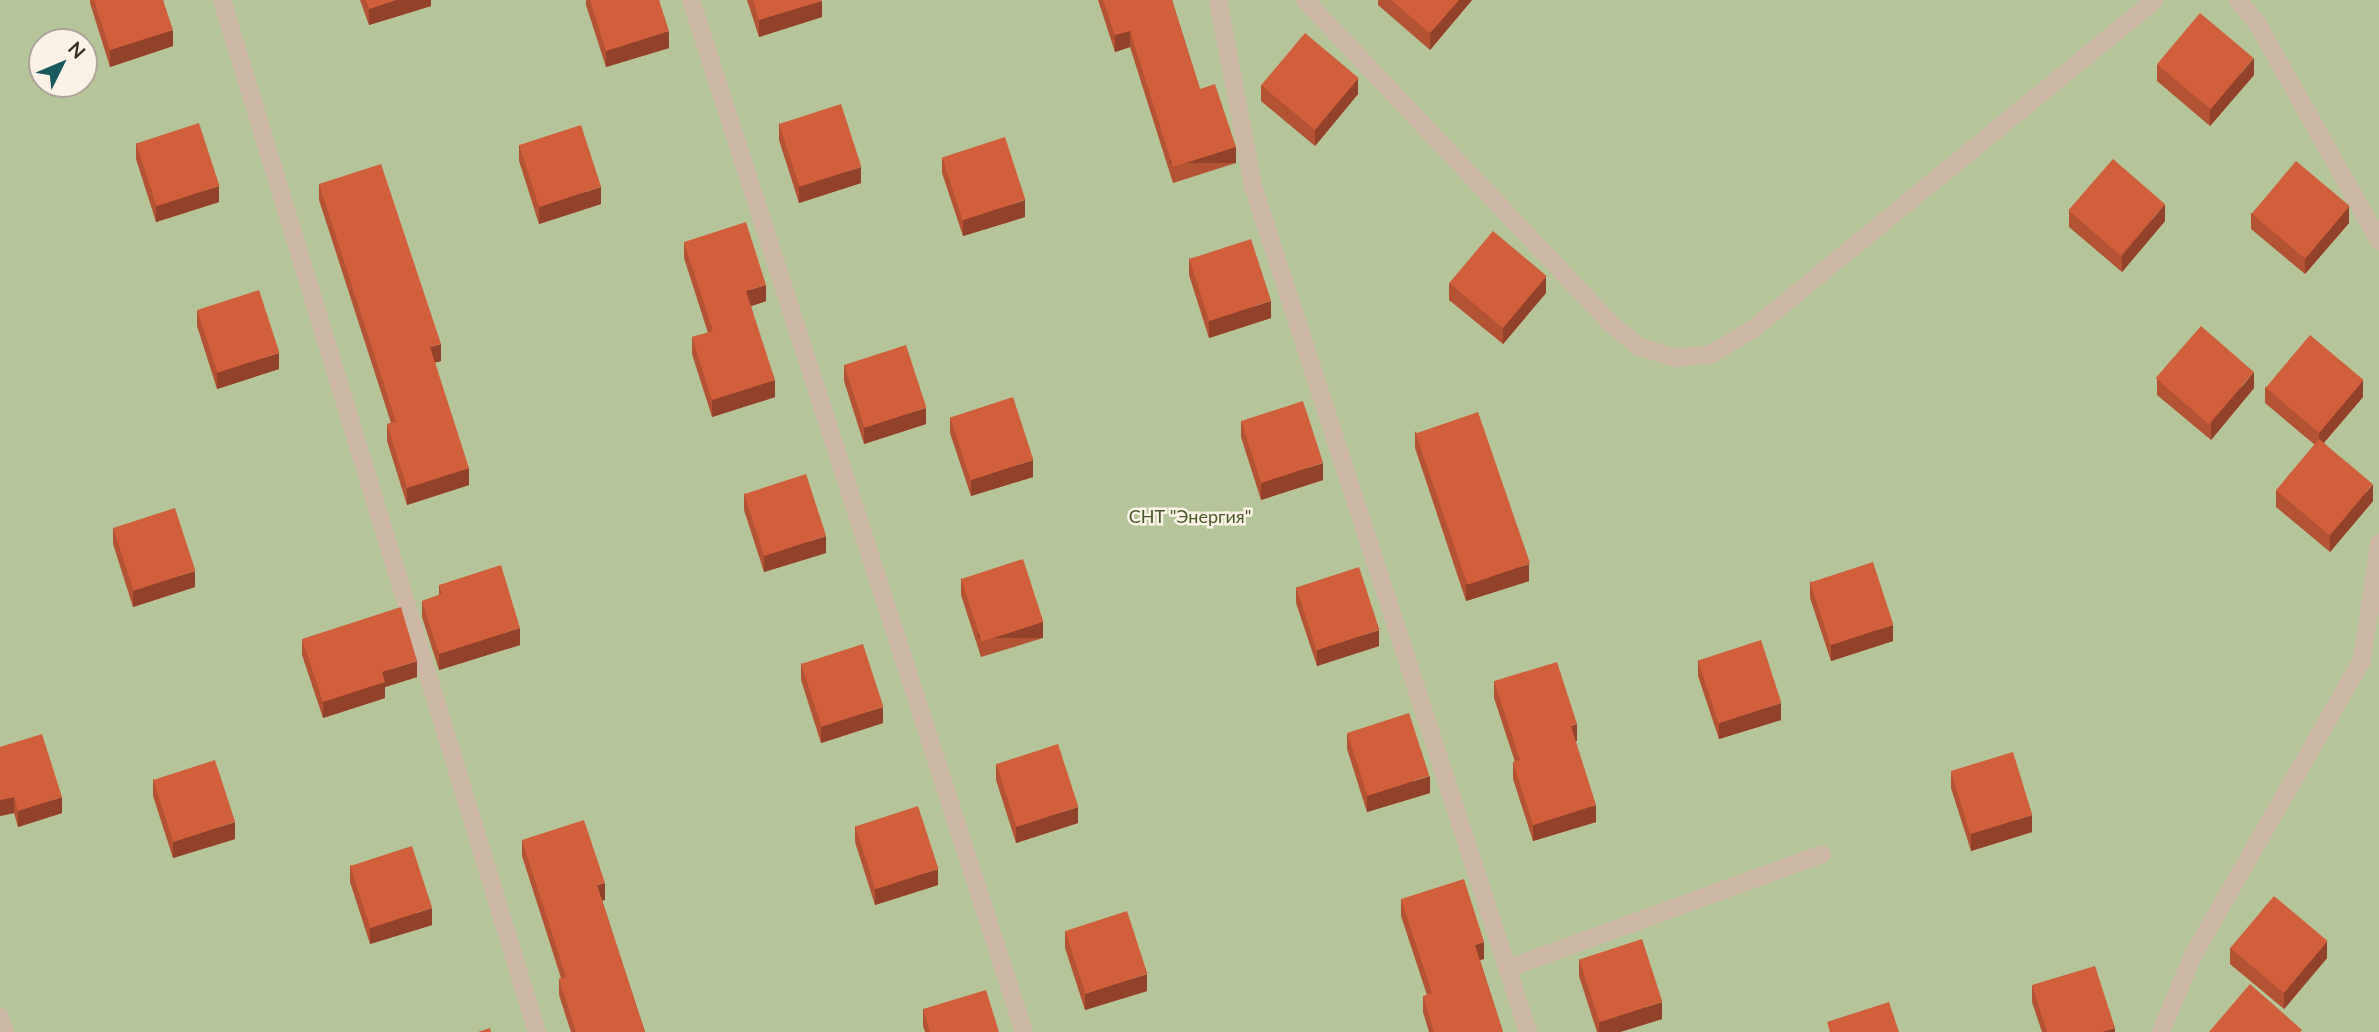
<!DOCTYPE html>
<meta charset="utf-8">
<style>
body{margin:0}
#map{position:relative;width:2379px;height:1032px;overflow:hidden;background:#f4e8da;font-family:Lato,sans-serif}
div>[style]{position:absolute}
.green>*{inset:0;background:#b6c499}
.lane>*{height:18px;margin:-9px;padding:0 9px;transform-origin:9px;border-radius:9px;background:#cdb7a5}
.street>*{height:18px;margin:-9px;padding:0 9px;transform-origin:9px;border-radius:9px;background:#cdb7a5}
.wall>*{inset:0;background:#b45234}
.shaded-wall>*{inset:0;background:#92422a;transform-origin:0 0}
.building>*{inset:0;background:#d15f3c;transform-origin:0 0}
span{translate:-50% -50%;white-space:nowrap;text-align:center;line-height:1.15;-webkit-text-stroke:5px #fbf2e7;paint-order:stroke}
.park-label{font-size:18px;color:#475928}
.north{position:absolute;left:28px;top:28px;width:70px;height:70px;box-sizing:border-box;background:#fbf2e7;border:2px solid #ada39a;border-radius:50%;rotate:47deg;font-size:19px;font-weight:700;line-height:28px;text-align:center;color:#382c27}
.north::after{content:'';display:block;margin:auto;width:24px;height:32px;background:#19595e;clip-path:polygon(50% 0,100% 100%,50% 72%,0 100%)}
</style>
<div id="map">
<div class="green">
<i style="clip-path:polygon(evenodd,0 0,2379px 0,2379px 1032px,0 1032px,0 0,42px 42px,84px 42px,84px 84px,42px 84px,42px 42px)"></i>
</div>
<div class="lane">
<i style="left:222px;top:0;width:1079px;rotate:73.03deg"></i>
<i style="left:691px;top:0;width:1084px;rotate:72.12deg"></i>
<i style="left:1218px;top:0;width:189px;rotate:79.3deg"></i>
<i style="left:1253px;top:186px;width:890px;rotate:71.99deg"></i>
<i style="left:1305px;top:0;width:444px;rotate:46.6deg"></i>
<i style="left:1610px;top:323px;width:38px;rotate:39deg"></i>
<i style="left:1640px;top:347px;width:37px;rotate:17deg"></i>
<i style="left:1675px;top:358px;width:36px;rotate:-6deg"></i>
<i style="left:1711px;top:354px;width:49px;rotate:-30.8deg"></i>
<i style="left:1753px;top:329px;width:519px;rotate:-39.3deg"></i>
<i style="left:1509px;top:968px;width:333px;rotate:-20deg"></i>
<i style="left:0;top:1017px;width:16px;rotate:72deg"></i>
</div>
<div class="street">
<i style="left:2238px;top:0;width:32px;rotate:51deg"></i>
<i style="left:2258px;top:25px;width:248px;rotate:60.7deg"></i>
<i style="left:2161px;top:1032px;width:81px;rotate:-67.5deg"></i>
<i style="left:2192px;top:957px;width:342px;rotate:-60.2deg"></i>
<i style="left:2362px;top:660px;width:118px;rotate:-81.7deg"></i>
</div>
<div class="wall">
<i style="clip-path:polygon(90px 0,163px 0,173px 46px,110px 67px,90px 3px)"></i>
<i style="clip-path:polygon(360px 0,431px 0,431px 6px,369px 25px)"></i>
<i style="clip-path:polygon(586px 0,659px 0,669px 48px,606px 67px,586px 5px)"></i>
<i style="clip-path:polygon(747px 0,821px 0,822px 17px,759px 37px)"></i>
<i style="clip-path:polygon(1098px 0,1172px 0,1200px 89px,1236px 163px,1173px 183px,1130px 47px,1115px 52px)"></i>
<i style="clip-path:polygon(1378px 0,1472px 0,1430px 50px,1378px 5px)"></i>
<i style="clip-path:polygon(2157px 65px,2254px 75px,2210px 126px,2157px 81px)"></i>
<i style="clip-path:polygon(1261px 85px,1358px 94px,1315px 146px,1261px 101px)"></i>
<i style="clip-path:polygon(779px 123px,861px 183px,799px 203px,779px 140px)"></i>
<i style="clip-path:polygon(136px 143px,219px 202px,156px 222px,136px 159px)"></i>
<i style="clip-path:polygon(519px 145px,601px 204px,539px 224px,519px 161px)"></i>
<i style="clip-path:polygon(942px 157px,1025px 217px,963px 236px,942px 173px)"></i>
<i style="clip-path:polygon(319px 184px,441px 361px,435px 362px,469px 485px,407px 505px,387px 441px,387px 424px,391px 423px,319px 200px)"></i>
<i style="clip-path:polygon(2069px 211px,2165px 221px,2122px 272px,2069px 227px)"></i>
<i style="clip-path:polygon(2251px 213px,2349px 223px,2305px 274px,2251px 229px)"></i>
<i style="clip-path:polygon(684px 242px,766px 301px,751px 306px,775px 397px,712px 417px,692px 354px,692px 337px,708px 333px,684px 258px)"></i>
<i style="clip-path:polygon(1189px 258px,1271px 318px,1209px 338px,1189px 275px)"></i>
<i style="clip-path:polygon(1449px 283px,1546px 293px,1503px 344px,1449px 300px)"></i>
<i style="clip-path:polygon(197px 310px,279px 369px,217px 389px,197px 326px)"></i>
<i style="clip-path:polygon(844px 365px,926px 424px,864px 444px,844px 381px)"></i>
<i style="clip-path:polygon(2157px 379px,2254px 388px,2211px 440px,2157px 395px)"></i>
<i style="clip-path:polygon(2265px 387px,2363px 397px,2324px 443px,2373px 501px,2330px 552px,2276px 507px,2276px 491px,2315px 445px,2265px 403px)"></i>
<i style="clip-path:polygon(950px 417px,1033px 477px,971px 496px,950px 433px)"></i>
<i style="clip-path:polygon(1241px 421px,1323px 480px,1261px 500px,1241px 437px)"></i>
<i style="clip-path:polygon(1415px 431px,1529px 581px,1466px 601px,1415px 448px)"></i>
<i style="clip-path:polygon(744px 493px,826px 553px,764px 572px,744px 510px)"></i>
<i style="clip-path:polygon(113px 528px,195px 587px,133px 607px,113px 544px)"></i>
<i style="clip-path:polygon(961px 578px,1043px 638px,981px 657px,961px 595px)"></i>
<i style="clip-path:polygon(1810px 581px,1893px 641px,1831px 661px,1810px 598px)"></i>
<i style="clip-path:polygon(439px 585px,520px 645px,439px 670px,422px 617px,422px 601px,439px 595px)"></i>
<i style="clip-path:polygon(1296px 587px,1379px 646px,1317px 666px,1296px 603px)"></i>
<i style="clip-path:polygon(302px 639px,417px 677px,385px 687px,385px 698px,323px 718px,302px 655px)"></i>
<i style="clip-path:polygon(1698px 660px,1781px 720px,1719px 739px,1698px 676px)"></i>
<i style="clip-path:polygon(801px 663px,883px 723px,821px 743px,801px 680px)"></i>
<i style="clip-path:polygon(1494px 681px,1577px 741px,1575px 741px,1596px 822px,1533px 841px,1513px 779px,1513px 762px,1515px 762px,1494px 698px)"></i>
<i style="clip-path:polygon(1347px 733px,1430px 793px,1367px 812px,1347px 749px)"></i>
<i style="clip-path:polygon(0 747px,62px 813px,18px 827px,14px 813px,0 816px)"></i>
<i style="clip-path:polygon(996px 764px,1078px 823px,1016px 843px,996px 780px)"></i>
<i style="clip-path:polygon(1951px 772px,2032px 832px,1971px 851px,1951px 788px)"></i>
<i style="clip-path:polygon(153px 779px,235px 839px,173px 858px,153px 796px)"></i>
<i style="clip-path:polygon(855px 826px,938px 885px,875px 905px,855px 842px)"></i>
<i style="clip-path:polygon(522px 840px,605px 900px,602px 900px,645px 1032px,571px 1032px,559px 995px,559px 979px,561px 978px,522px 856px)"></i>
<i style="clip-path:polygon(350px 865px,432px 925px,370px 944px,350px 882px)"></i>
<i style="clip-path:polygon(1401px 899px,1484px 959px,1480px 960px,1503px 1032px,1429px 1032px,1423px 1012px,1423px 996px,1427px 995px,1401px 916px)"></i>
<i style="clip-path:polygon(1065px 931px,1147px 991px,1085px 1010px,1065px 948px)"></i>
<i style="clip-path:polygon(2230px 948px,2327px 958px,2284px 1009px,2230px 964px)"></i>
<i style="clip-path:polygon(1579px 959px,1662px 1019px,1620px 1032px,1597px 1032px,1579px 976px)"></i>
<i style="clip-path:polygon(2032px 985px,2115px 1032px,2042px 1032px,2032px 1002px)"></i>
<i style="clip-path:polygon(923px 1009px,999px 1032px,925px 1032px,923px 1026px)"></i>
</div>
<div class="shaded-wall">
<i style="clip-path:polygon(396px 0,431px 0,431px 6px,369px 25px,369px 9px)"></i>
<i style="clip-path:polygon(1459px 0,1472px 0,1430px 50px,1430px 33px)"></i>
<i style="clip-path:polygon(822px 1px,822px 17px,759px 37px,759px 20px)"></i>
<i style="clip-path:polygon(173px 30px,173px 46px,110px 67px,110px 50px)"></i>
<i style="clip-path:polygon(669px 31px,669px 48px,606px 67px,606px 51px)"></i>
<i style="clip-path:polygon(1130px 31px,1130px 47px,1115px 52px,1115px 35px)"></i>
<i style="clip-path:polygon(2254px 58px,2254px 75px,2210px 126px,2210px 109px)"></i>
<i style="clip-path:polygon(1358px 78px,1358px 94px,1315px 146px,1315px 129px)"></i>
<i style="left:1236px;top:147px;width:16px;height:66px;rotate:90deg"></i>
<i style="clip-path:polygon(861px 167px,861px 183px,799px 203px,799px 186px)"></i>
<i style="clip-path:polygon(219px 186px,219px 202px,156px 222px,156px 205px)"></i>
<i style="clip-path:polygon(601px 187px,601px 204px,539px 224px,539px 207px)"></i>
<i style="clip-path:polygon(1025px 200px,1025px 217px,963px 236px,963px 220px)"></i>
<i style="clip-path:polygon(2165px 204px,2165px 221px,2122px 272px,2122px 256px)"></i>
<i style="clip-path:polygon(2349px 206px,2349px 223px,2305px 274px,2305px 258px)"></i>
<i style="clip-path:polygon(1546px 276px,1546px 293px,1503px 344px,1503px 328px)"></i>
<i style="clip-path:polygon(766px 285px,766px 301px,746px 308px,746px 291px)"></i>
<i style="clip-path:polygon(1271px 301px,1271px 318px,1209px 338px,1209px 321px)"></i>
<i style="clip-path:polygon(441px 344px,441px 361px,430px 364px,430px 347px)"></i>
<i style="clip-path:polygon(279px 353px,279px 369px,217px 389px,217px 372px)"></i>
<i style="clip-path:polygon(2254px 372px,2254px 388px,2211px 440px,2211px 423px)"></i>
<i style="clip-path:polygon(775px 380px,775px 397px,712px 417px,712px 400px)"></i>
<i style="clip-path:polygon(2363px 380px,2363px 397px,2319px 448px,2319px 432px)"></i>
<i style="clip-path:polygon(926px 408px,926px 424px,864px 444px,864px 427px)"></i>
<i style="clip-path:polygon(1033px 460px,1033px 477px,971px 496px,971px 480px)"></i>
<i style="clip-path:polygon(1323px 463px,1323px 480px,1261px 500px,1261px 483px)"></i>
<i style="clip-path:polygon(469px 468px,469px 485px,407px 505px,407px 488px)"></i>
<i style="clip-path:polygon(2373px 484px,2373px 501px,2330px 552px,2330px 536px)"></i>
<i style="clip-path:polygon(826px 536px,826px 553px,764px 572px,764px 556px)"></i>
<i style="clip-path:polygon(1529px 564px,1529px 581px,1466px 601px,1466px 584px)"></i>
<i style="clip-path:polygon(195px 571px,195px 587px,133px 607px,133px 590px)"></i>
<i style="left:1043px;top:622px;width:16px;height:65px;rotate:90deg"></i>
<i style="clip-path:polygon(1893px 625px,1893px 641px,1831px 661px,1831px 644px)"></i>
<i style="clip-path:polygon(520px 628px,520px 645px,439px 670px,439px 654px)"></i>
<i style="clip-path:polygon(1379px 630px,1379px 646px,1317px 666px,1317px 650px)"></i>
<i style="clip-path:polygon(417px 661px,417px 677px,385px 687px,385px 698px,323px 718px,323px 702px,382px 672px)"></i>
<i style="clip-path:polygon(1781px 703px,1781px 720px,1719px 739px,1719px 723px)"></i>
<i style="clip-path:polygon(883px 707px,883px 723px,821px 743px,821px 726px)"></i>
<i style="clip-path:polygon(1577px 724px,1577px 741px,1571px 743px,1571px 726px)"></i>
<i style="clip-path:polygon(1430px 776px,1430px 793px,1367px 812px,1367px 796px)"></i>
<i style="clip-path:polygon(14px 797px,14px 813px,0 816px,0 800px)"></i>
<i style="clip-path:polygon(62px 797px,62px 813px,18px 827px,18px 811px)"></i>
<i style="clip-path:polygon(1596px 805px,1596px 822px,1533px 841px,1533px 825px)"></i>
<i style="clip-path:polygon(1078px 807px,1078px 823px,1016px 843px,1016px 827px)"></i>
<i style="clip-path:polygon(2032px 815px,2032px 832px,1971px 851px,1971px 834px)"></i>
<i style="clip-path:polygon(235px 822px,235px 839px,173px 858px,173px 842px)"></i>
<i style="clip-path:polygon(938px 869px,938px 885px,875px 905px,875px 888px)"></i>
<i style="clip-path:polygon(605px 883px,605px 900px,597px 902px,597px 885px)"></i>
<i style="clip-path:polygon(432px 908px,432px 925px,370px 944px,370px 928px)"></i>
<i style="clip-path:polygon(2327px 941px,2327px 958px,2284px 1009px,2284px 992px)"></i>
<i style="clip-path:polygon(1484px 942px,1484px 959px,1475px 961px,1475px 945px)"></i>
<i style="clip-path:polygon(1147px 974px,1147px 991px,1085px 1010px,1085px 994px)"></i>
<i style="clip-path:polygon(1662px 1002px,1662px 1019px,1620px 1032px,1599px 1032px,1599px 1022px)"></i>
<i style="clip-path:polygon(2115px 1028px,2115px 1032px,2102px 1032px)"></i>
</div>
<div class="building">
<i style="clip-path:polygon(94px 0,163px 0,173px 30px,110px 50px)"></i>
<i style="clip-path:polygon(366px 0,396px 0,369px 9px)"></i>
<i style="clip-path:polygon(590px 0,659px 0,669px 31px,606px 51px)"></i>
<i style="clip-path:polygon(753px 0,821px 0,822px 1px,759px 20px)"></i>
<i style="clip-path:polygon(1103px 0,1172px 0,1200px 89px,1215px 84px,1236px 147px,1173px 167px,1130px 31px,1115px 35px)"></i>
<i style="clip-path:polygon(1391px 0,1459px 0,1430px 33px)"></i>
<i style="left:2200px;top:13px;width:70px;height:67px;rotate:40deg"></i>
<i style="left:1305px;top:33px;width:70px;height:68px;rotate:40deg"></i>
<i style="left:841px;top:104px;width:66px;height:65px;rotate:72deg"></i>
<i style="left:199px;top:123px;width:66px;height:66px;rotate:72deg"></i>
<i style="left:581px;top:125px;width:65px;height:65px;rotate:72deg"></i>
<i style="left:1005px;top:137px;width:66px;height:66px;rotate:72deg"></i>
<i style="left:2113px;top:159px;width:69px;height:68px;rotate:41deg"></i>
<i style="left:2296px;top:161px;width:70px;height:69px;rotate:40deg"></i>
<i style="clip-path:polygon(381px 164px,441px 344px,430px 347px,469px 468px,407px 488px,387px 424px,396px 422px,319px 184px)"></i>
<i style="clip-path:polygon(746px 222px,766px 285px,746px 291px,775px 380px,712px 400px,692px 337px,713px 331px,684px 242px)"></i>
<i style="left:1493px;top:231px;width:70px;height:68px;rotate:40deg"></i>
<i style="left:1251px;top:239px;width:65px;height:65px;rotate:72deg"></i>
<i style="left:259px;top:290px;width:66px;height:65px;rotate:72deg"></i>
<i style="left:2201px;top:326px;width:70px;height:69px;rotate:41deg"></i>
<i style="left:2310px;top:335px;width:70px;height:69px;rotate:40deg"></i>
<i style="left:906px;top:345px;width:66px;height:65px;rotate:72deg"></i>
<i style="left:1013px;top:397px;width:66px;height:66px;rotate:72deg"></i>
<i style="left:1303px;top:401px;width:65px;height:65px;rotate:72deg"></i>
<i style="left:1478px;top:412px;width:160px;height:66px;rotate:71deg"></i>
<i style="left:2319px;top:439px;width:70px;height:67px;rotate:40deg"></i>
<i style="left:806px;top:474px;width:65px;height:65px;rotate:72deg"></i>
<i style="left:175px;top:508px;width:66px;height:65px;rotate:72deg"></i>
<i style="left:1023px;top:559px;width:66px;height:65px;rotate:72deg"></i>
<i style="left:1873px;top:562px;width:66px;height:66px;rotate:72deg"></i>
<i style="clip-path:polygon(501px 565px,520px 628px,439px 654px,422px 601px,442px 594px,439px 585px)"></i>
<i style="left:1359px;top:567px;width:66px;height:66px;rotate:72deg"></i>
<i style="clip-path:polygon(401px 607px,417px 661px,382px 672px,385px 682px,323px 702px,302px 639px)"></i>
<i style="left:1761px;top:640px;width:66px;height:66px;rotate:72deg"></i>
<i style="left:863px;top:644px;width:66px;height:65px;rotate:72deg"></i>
<i style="clip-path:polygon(1557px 662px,1577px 724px,1571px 726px,1596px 805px,1533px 825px,1513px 762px,1520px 760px,1494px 681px)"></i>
<i style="left:1409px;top:713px;width:66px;height:65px;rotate:72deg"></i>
<i style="clip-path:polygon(42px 734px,62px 797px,18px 811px,14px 797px,0 800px,0 747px)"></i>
<i style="left:1058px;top:744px;width:66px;height:65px;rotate:72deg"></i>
<i style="left:2013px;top:752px;width:66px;height:65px;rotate:73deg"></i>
<i style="left:215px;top:760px;width:65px;height:65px;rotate:72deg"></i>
<i style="left:918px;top:806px;width:66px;height:66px;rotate:72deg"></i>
<i style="clip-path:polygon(584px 820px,605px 883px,597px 885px,645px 1032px,576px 1032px,559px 979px,566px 977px,522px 840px)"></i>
<i style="left:412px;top:846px;width:65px;height:65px;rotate:72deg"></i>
<i style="clip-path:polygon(1464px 879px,1484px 942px,1475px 945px,1503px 1032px,1434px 1032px,1423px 996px,1432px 993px,1401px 899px)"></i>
<i style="left:2274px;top:896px;width:70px;height:68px;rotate:40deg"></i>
<i style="left:1127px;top:911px;width:66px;height:65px;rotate:72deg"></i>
<i style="left:1642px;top:939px;width:66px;height:66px;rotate:72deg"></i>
<i style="clip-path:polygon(2095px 966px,2115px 1028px,2102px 1032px,2047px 1032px,2032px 985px)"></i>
<i style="clip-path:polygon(2250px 984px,2302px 1030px,2300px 1032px,2209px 1032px)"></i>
<i style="clip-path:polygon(986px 990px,999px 1032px,930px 1032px,923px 1009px)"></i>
<i style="clip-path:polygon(1889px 1002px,1899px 1032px,1830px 1032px,1827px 1022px)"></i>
<i style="clip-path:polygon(490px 1028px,491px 1032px,478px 1032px)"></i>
</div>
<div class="park-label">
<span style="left:1190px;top:516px">СНТ "Энергия"</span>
</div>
<div class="north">N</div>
</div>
